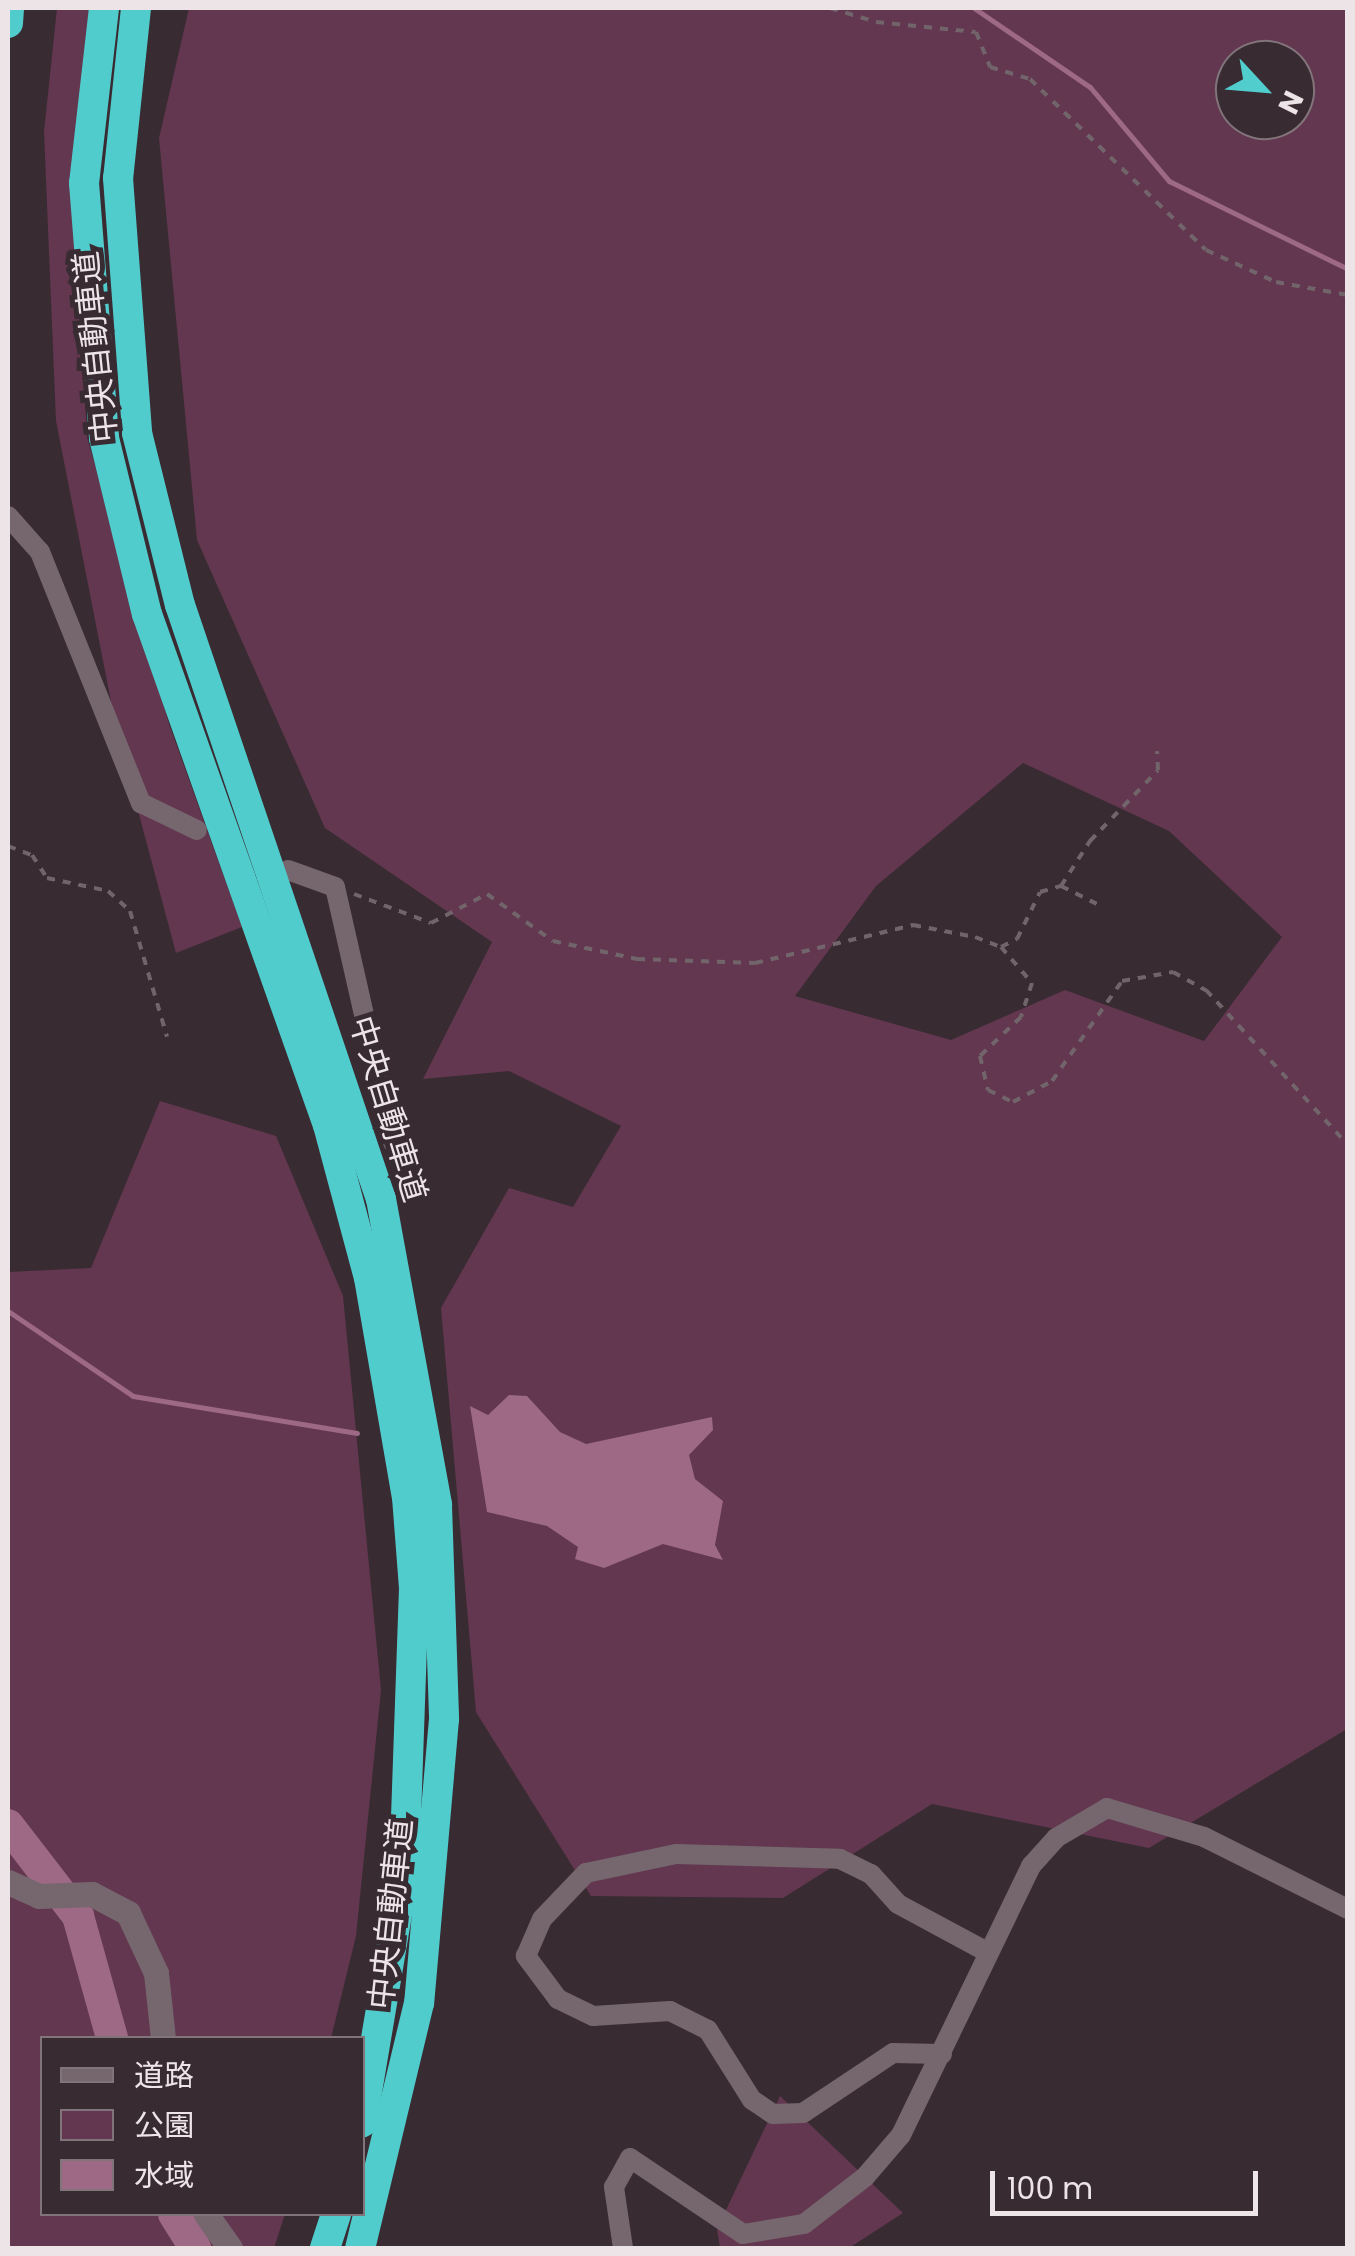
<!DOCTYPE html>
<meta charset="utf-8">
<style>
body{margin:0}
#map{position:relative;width:1355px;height:2256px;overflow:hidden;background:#392b32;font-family:Poppins,"Noto Sans JP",sans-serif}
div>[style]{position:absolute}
.green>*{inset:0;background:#62374f}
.water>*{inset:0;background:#9d6985}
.stream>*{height:5px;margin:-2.5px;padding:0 2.5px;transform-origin:2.5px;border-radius:2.5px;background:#9d6985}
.river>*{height:32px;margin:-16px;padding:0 16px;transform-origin:16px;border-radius:16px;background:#9d6985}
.path>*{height:4px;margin-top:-2px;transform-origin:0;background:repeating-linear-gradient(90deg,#71646a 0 8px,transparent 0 16px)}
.street>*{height:20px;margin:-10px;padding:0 10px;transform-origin:10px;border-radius:10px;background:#76666e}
.secondary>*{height:25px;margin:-12.5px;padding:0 12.5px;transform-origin:12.5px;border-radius:12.5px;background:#76666e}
.highway>*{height:30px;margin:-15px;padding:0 15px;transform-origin:15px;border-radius:15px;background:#51cccd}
span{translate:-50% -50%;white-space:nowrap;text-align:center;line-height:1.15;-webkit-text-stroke:10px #392b32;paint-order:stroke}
.street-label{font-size:32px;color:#ede4e8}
.frame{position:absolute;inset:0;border:10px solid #ede4e8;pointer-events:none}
.legend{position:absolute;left:40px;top:2036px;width:325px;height:180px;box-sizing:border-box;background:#392b32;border:2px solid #81757b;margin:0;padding:12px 18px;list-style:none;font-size:30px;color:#ede4e8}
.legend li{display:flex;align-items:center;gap:20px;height:50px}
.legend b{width:50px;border:2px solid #81757b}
.north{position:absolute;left:1215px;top:40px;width:100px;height:100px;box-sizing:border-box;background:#392b32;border:2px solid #81757b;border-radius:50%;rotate:116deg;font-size:28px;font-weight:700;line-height:40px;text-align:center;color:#ede4e8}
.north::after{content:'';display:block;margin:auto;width:35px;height:45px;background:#52cdce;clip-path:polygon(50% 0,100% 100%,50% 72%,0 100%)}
.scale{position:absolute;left:990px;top:2171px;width:268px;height:45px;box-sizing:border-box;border:5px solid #ede4e8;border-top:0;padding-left:12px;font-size:30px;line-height:35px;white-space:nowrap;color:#ede4e8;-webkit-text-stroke:8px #392b32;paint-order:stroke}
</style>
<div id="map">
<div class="green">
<i style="clip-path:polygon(57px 8px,91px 8px,72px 173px,87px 437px,169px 724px,242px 927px,176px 953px,117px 732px,56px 421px,44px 132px)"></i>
<i style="clip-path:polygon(evenodd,189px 8px,1347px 8px,1347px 1729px,1149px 1848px,932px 1804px,783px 1898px,591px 1896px,476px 1712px,441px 1308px,509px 1188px,573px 1207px,621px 1126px,509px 1071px,423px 1079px,492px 942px,325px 828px,197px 540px,159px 138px,189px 8px,1235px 60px,1295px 60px,1295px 120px,1235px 120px,1235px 60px,189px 8px,1023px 763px,1169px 831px,1282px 937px,1204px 1041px,1065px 990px,951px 1040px,795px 996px,876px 886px,1023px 763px)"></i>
<i style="clip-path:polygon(160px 1101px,276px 1136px,343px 1296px,381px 1690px,356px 1936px,331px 2038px,42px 2038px,42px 2214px,285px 2214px,274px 2248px,8px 2248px,8px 1272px,91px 1268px)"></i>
<i style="clip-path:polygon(780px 2096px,903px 2213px,849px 2248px,720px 2248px,717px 2229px)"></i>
</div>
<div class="water">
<i style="clip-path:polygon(509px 1395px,527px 1396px,560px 1432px,586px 1444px,712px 1417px,713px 1430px,689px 1455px,695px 1479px,723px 1501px,715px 1545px,723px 1560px,663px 1544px,604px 1568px,575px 1559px,578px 1547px,547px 1526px,487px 1512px,470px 1406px,488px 1415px)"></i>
</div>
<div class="stream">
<i style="left:974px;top:8px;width:140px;rotate:34.3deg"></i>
<i style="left:1090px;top:87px;width:123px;rotate:50deg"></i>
<i style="left:1169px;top:181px;width:199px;rotate:26.2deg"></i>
<i style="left:8px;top:1311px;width:151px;rotate:34.2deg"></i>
<i style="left:133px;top:1396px;width:227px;rotate:9.4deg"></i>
</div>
<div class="river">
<i style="left:8px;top:1825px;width:115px;rotate:52.4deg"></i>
<i style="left:78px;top:1916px;width:127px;rotate:74.4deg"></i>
<i style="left:174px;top:2214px;width:40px;rotate:58deg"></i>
</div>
<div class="path">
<i style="left:830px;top:8px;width:48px;rotate:16.9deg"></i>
<i style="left:876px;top:22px;width:100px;rotate:5.7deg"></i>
<i style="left:976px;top:32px;width:38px;rotate:68deg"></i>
<i style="left:990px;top:67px;width:42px;rotate:16.7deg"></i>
<i style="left:1030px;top:79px;width:245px;rotate:44.2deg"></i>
<i style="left:1206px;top:250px;width:77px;rotate:24.6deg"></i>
<i style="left:1276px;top:282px;width:73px;rotate:10.2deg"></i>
<i style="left:8px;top:846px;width:26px;rotate:21deg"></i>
<i style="left:32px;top:855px;width:27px;rotate:57deg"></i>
<i style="left:47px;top:878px;width:62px;rotate:12deg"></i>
<i style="left:108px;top:891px;width:30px;rotate:42deg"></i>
<i style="left:130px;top:911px;width:131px;rotate:73.6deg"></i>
<i style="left:1061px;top:886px;width:40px;rotate:26.6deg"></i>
<i style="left:354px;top:894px;width:82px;rotate:20.6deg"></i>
<i style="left:431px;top:923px;width:63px;rotate:-27.4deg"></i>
<i style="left:487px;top:894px;width:81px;rotate:35.5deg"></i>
<i style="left:553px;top:941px;width:86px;rotate:12.1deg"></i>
<i style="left:637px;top:959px;width:118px;rotate:1.9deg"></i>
<i style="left:755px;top:963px;width:163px;rotate:-13.5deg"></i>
<i style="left:913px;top:925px;width:63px;rotate:11deg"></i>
<i style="left:975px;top:937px;width:28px;rotate:21deg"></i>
<i style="left:1001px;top:947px;width:48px;rotate:49.3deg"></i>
<i style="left:1032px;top:983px;width:36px;rotate:108deg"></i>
<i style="left:1021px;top:1017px;width:57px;rotate:136.4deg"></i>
<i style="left:980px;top:1056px;width:35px;rotate:77deg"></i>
<i style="left:988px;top:1090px;width:28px;rotate:26deg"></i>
<i style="left:1013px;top:1102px;width:44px;rotate:-28.3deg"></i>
<i style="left:1052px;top:1081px;width:122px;rotate:-55deg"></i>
<i style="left:1122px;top:981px;width:52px;rotate:-10deg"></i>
<i style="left:1173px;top:972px;width:38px;rotate:29deg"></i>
<i style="left:1206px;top:990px;width:210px;rotate:47.5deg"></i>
<i style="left:1001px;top:947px;width:18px;rotate:-27deg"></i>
<i style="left:1017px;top:939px;width:52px;rotate:-63.9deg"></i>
<i style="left:1040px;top:892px;width:22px;rotate:-16deg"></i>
<i style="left:1061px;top:886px;width:54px;rotate:-57.2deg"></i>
<i style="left:1090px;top:841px;width:98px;rotate:-46.2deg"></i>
<i style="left:1158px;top:770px;width:19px;rotate:-93deg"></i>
<i style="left:8px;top:1006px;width:9px;rotate:90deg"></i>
<i style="left:8px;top:1106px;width:16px;rotate:90deg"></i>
</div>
<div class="street">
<i style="left:8px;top:516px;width:48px;rotate:48.4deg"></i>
<i style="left:40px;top:552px;width:271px;rotate:68.1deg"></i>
<i style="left:141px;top:803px;width:62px;rotate:25.7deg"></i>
<i style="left:288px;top:870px;width:50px;rotate:19.9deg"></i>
<i style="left:335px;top:887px;width:262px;rotate:77.2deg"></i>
<i style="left:942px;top:2054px;width:49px;rotate:-178.8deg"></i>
<i style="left:893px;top:2053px;width:108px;rotate:146.3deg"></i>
<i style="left:803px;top:2113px;width:30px;rotate:178deg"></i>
<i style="left:773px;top:2114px;width:25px;rotate:-146deg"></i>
<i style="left:752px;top:2100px;width:83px;rotate:-122.2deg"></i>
<i style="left:708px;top:2030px;width:42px;rotate:-153.4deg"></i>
<i style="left:670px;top:2011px;width:77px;rotate:176.3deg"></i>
<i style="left:593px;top:2016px;width:39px;rotate:-154deg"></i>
<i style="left:558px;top:1999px;width:54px;rotate:-126.7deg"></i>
<i style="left:526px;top:1956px;width:40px;rotate:-66.6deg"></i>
<i style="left:542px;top:1919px;width:64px;rotate:-46.3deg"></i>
<i style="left:586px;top:1873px;width:92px;rotate:-11.9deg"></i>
<i style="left:676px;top:1854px;width:164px;rotate:1.7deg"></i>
<i style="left:840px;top:1859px;width:34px;rotate:26deg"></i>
<i style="left:871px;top:1874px;width:40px;rotate:48deg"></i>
<i style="left:898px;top:1904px;width:101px;rotate:28.3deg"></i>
<i style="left:623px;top:2248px;width:62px;rotate:-98.4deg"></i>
<i style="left:614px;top:2187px;width:33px;rotate:-61deg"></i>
<i style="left:630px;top:2158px;width:136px;rotate:33.9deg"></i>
<i style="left:743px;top:2234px;width:62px;rotate:-9.3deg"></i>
<i style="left:804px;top:2224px;width:77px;rotate:-37.6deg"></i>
<i style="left:865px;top:2177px;width:55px;rotate:-49.4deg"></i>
<i style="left:901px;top:2135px;width:299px;rotate:-64.2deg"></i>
<i style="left:1031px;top:1866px;width:38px;rotate:-48deg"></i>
<i style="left:1056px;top:1838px;width:59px;rotate:-30.5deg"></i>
<i style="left:1107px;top:1808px;width:101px;rotate:16.6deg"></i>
<i style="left:1204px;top:1837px;width:161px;rotate:26.6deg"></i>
</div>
<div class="secondary">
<i style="left:8px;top:1882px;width:34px;rotate:24deg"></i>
<i style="left:39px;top:1896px;width:53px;rotate:-2.2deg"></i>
<i style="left:92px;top:1894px;width:41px;rotate:27.8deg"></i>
<i style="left:128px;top:1913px;width:66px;rotate:65deg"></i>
<i style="left:156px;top:1973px;width:65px;rotate:83.9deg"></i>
<i style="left:206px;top:2214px;width:42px;rotate:54.8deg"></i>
</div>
<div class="highway">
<i style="left:104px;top:8px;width:176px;rotate:96.5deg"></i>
<i style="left:84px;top:183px;width:256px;rotate:85.5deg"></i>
<i style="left:104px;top:438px;width:181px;rotate:76.3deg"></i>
<i style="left:147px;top:614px;width:542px;rotate:70.5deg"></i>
<i style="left:328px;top:1125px;width:158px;rotate:75deg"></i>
<i style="left:369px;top:1278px;width:222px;rotate:80.2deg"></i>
<i style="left:407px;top:1497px;width:91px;rotate:85.6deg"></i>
<i style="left:414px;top:1588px;width:285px;rotate:92deg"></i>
<i style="left:404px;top:1873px;width:253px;rotate:99.6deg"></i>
<i style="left:136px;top:8px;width:171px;rotate:96deg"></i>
<i style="left:118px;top:178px;width:256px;rotate:85.7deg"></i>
<i style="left:137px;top:433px;width:177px;rotate:76deg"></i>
<i style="left:180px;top:605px;width:627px;rotate:71.31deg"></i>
<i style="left:381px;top:1199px;width:311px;rotate:79.6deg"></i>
<i style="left:437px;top:1505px;width:214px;rotate:88.1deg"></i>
<i style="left:444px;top:1719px;width:285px;rotate:95deg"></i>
<i style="left:419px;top:2003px;width:252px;rotate:103.5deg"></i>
<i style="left:8px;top:23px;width:15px;rotate:-86deg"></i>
<i style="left:325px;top:2248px;width:36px;rotate:-72deg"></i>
</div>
<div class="street-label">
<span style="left:96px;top:347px;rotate:-96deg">中央自動車道</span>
<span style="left:388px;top:1109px;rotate:73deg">中央自動車道</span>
<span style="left:391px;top:1914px;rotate:-84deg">中央自動車道</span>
</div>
<div class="frame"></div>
<ul class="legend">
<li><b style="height:12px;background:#76666e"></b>道路</li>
<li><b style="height:28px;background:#62374f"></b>公園</li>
<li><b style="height:28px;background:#9d6985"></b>水域</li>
</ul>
<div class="north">N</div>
<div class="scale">100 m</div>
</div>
